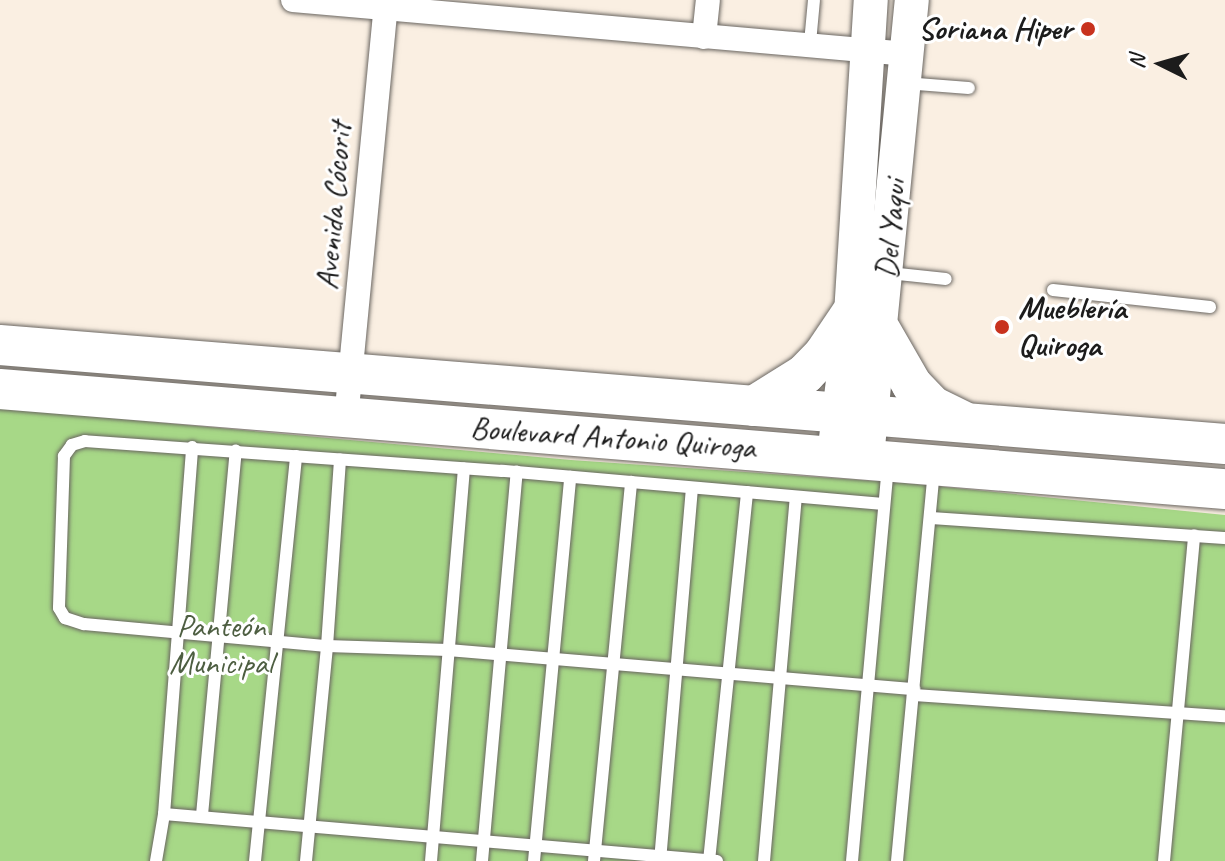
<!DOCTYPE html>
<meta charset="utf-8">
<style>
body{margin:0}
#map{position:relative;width:1225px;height:861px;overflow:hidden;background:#faefe2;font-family:Caveat,sans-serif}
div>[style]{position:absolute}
.green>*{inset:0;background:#a7d887}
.roads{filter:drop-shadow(0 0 2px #6a6661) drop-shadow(0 0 2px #6a6661)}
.lane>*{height:12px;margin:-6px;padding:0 6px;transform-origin:6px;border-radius:6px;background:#fff}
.street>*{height:24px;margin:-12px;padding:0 12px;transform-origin:12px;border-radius:12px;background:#fff}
.secondary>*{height:34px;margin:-17px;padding:0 17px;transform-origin:17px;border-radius:17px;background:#fff}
.primary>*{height:40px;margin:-20px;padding:0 20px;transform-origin:20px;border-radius:20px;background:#fff}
.dots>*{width:22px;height:22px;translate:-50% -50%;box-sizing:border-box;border:4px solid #fff;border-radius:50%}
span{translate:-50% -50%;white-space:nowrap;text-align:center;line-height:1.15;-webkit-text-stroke:6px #fff;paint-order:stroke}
.poi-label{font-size:32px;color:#1c1c1c;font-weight:700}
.right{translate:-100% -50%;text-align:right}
.left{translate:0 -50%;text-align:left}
.street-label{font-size:32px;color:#1c1c1c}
.park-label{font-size:32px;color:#4d5e41}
.north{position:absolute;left:1121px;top:24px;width:80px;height:80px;-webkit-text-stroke:6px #fff;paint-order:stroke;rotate:275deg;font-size:22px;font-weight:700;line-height:32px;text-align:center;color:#1c1c1c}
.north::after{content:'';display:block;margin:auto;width:28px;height:36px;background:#1c1c1c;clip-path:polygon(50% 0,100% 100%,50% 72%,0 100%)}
</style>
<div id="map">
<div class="green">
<i style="clip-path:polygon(0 408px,571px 460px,904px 483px,1225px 515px,1225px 861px,0 861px)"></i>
</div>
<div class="roads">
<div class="lane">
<i style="left:810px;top:43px;width:43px;rotate:-84.7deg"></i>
<i style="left:904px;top:83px;width:65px;rotate:4.4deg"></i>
<i style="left:889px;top:273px;width:57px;rotate:6deg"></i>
<i style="left:1053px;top:290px;width:158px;rotate:6.2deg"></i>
<i style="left:883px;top:504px;width:382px;rotate:-175deg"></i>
<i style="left:502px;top:471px;width:418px;rotate:-175.9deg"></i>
<i style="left:85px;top:441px;width:14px;rotate:163deg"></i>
<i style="left:72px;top:445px;width:14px;rotate:126deg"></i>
<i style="left:64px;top:456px;width:152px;rotate:91.9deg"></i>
<i style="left:59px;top:608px;width:12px;rotate:59deg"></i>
<i style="left:65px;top:618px;width:20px;rotate:18deg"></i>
<i style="left:84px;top:624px;width:244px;rotate:5.2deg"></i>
<i style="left:327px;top:646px;width:121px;rotate:1.9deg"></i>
<i style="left:448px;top:650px;width:468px;rotate:4.8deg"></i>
<i style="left:930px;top:518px;width:296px;rotate:3.9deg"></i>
<i style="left:913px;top:695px;width:313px;rotate:3.9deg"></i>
<i style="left:164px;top:814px;width:555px;rotate:4.86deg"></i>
<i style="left:202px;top:815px;width:366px;rotate:-84.7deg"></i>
<i style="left:156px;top:861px;width:48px;rotate:-80.3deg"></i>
<i style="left:164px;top:814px;width:368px;rotate:-85.6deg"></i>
<i style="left:255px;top:861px;width:407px;rotate:-84.2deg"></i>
<i style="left:306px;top:861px;width:216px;rotate:-84.4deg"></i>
<i style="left:327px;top:646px;width:187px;rotate:-86deg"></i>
<i style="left:431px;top:861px;width:394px;rotate:-85.2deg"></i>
<i style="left:482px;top:861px;width:391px;rotate:-84.9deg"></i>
<i style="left:534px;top:861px;width:386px;rotate:-84.6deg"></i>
<i style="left:594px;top:861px;width:381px;rotate:-84.4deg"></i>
<i style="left:660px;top:861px;width:374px;rotate:-85.1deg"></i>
<i style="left:709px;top:861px;width:371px;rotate:-84.1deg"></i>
<i style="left:764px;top:861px;width:365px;rotate:-85deg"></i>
<i style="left:852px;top:861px;width:397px;rotate:-84.8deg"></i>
<i style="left:897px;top:861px;width:393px;rotate:-84.6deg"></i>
<i style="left:1164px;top:861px;width:327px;rotate:-84.7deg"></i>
</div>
<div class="street">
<i style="left:293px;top:0;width:617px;rotate:5.02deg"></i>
<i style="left:704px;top:37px;width:37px;rotate:-84deg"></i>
<i style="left:346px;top:419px;width:421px;rotate:-84.5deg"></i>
</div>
<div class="secondary">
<i style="left:834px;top:455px;width:142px;rotate:-83.1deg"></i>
<i style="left:851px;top:314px;width:315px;rotate:-86.4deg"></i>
<i style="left:867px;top:457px;width:459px;rotate:-84.4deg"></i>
</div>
<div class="primary">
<i style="left:881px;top:331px;width:62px;rotate:60.1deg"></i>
<i style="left:912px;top:385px;width:29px;rotate:46deg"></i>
<i style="left:932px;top:406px;width:34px;rotate:26deg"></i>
<i style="left:0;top:345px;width:1229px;rotate:4.62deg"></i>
<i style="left:0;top:389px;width:1229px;rotate:4.67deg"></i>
<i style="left:754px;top:406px;width:60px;rotate:-32.1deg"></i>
<i style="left:805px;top:374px;width:28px;rotate:-46deg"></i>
<i style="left:824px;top:354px;width:48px;rotate:-56deg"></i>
</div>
</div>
<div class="dots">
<i style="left:1088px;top:29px;background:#c8321e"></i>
<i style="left:1002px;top:327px;background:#c8321e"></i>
</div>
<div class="poi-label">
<span class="right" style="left:1072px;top:29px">Soriana Hiper</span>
<span class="left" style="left:1018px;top:327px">Mueblería<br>Quiroga</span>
</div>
<div class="street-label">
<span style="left:334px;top:206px;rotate:-85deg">Avenida Cócorit</span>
<span style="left:891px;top:229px;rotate:-85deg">Del Yaqui</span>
<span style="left:613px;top:438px;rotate:4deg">Boulevard Antonio Quiroga</span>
</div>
<div class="park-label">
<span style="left:221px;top:645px">Panteón<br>Municipal</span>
</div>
<div class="north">N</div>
</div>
